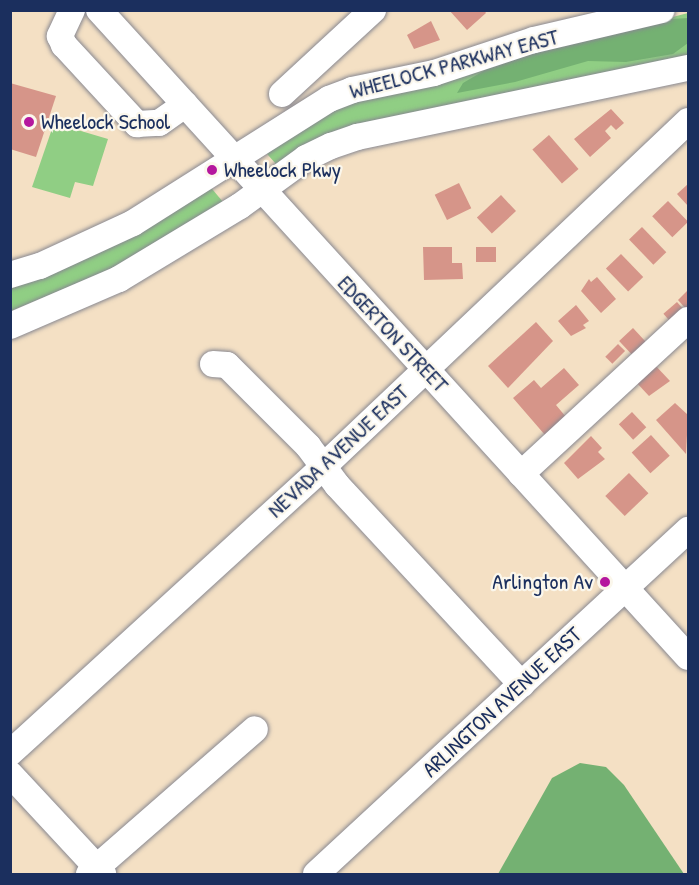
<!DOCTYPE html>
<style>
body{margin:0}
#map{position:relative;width:699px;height:885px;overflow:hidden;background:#f4e0c4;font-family:"Patrick Hand",sans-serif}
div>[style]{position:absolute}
.green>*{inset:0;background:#90ce84}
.forest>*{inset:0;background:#74b172}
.building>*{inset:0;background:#d69589;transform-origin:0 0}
.roads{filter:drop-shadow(0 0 2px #888891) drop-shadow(0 0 2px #888891)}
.minor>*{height:26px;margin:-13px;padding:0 13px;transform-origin:13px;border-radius:13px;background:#fff}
.dots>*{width:16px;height:16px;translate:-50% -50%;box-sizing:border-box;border:3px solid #fbf7ec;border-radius:50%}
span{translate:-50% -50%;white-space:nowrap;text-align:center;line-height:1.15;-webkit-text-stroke:4.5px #fbf7ec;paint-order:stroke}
.street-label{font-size:22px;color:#1b2f5e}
.poi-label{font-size:22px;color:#1b2f5e}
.left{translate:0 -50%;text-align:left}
.right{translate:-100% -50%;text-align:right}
.frame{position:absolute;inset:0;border:12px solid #1b2f5e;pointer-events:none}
</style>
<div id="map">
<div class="green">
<i style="clip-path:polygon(688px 13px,688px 55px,316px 142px,276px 164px,260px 146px,312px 111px)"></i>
<i style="clip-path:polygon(54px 123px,108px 139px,93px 186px,75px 182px,70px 198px,32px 187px)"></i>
<i style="clip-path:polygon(208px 184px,223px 202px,119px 266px,11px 311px,11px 280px)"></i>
</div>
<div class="forest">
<i style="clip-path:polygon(688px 18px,688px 43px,673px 54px,626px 62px,588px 61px,515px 82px,457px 93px,463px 83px,504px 59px,656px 20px)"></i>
<i style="clip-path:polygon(580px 763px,606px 767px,624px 785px,684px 874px,498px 874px,552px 778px)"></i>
</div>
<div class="building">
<i style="clip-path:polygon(449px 10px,484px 10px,486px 13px,467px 30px)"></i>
<i style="clip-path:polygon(431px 21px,440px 40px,414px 49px,407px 35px)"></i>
<i style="clip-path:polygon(10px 83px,56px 96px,36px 157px,10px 149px)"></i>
<i style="clip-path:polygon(611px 109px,624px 123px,616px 130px,611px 125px,605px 131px,611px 138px,590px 157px,574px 139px)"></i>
<i style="left:549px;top:135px;width:45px;height:22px;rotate:49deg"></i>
<i style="left:459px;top:183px;width:28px;height:27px;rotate:64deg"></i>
<i style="clip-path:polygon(688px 184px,688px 206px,677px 194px)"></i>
<i style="left:501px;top:195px;width:22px;height:33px;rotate:47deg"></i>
<i style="left:668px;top:201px;width:29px;height:22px;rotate:46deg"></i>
<i style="left:642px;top:227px;width:35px;height:18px;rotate:46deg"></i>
<i style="clip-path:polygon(423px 247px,452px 247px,452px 263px,462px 263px,463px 279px,424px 280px)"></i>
<i style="left:496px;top:247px;width:15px;height:20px;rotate:90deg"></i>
<i style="left:621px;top:254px;width:32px;height:21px;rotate:46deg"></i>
<i style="clip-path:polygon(597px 277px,616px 299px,601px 313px,581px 291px,589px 279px,591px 282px)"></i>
<i style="clip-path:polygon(688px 290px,688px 307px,686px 309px,678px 300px)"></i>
<i style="left:677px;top:302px;width:11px;height:18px;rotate:49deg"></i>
<i style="clip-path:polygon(576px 305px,589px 321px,583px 325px,586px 328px,571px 336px,558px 321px)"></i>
<i style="clip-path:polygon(536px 322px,553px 341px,508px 388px,488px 366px)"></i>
<i style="left:633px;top:328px;width:19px;height:19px;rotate:47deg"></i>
<i style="left:618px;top:344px;width:10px;height:18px;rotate:45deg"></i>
<i style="clip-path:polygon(654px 364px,670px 381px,649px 396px,635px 381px)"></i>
<i style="clip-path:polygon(564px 368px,579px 385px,556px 405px,566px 417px,545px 435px,513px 398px,534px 380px,541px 388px)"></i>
<i style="clip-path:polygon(675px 403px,688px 415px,686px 454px,656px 420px)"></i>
<i style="left:632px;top:412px;width:21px;height:18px;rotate:47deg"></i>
<i style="left:651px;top:435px;width:28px;height:26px;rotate:48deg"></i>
<i style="clip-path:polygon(591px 436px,602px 448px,598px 452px,605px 459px,578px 479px,564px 463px)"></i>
<i style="left:629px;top:473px;width:28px;height:33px;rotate:46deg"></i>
</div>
<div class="roads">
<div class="minor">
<i style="left:72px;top:10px;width:29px;rotate:115deg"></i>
<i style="left:60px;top:36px;width:10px;rotate:66deg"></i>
<i style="left:64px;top:45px;width:108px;rotate:47.3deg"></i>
<i style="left:137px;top:124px;width:22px;rotate:-3deg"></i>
<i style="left:159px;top:123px;width:32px;rotate:-35deg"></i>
<i style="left:99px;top:10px;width:875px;rotate:47.69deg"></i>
<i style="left:282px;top:94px;width:124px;rotate:-42.7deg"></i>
<i style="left:10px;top:275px;width:31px;rotate:-17deg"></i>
<i style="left:40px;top:266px;width:102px;rotate:-24.8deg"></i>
<i style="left:133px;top:223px;width:232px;rotate:-32.3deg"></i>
<i style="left:329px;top:99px;width:25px;rotate:-21deg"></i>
<i style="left:352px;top:90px;width:84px;rotate:-11.7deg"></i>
<i style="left:434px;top:73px;width:105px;rotate:-18.3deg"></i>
<i style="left:534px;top:40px;width:131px;rotate:-13.2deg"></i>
<i style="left:10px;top:326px;width:119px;rotate:-23.3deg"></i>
<i style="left:119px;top:279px;width:141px;rotate:-31.1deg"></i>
<i style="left:240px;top:206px;width:82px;rotate:-36deg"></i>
<i style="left:306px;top:158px;width:28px;rotate:-26deg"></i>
<i style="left:331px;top:146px;width:28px;rotate:-19deg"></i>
<i style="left:357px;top:137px;width:338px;rotate:-11.8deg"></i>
<i style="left:213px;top:364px;width:14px;rotate:4deg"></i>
<i style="left:227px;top:365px;width:115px;rotate:45deg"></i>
<i style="left:308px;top:446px;width:49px;rotate:53.4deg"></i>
<i style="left:337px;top:485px;width:272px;rotate:47.2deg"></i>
<i style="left:521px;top:474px;width:227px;rotate:-42.7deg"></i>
<i style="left:10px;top:753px;width:427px;rotate:-42.4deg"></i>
<i style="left:325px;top:465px;width:500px;rotate:-43.46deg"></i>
<i style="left:10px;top:774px;width:137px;rotate:47.1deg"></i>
<i style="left:89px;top:874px;width:220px;rotate:-41.1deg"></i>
<i style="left:316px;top:874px;width:507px;rotate:-42.76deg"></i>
</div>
</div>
<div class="dots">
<i style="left:29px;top:122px;background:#b5179e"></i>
<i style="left:212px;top:170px;background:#b5179e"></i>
<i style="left:605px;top:582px;background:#b5179e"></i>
</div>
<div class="street-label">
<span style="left:454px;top:64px;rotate:-15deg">WHEELOCK PARKWAY EAST</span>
<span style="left:393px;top:334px;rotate:47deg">EDGERTON STREET</span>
<span style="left:338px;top:451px;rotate:-43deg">NEVADA AVENUE EAST</span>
<span style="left:502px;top:702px;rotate:-43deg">ARLINGTON AVENUE EAST</span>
</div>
<div class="poi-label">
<span class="left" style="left:41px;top:122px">Wheelock School</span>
<span class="left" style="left:224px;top:170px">Wheelock Pkwy</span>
<span class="right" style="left:593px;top:582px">Arlington Av</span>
</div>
<div class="frame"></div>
</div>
